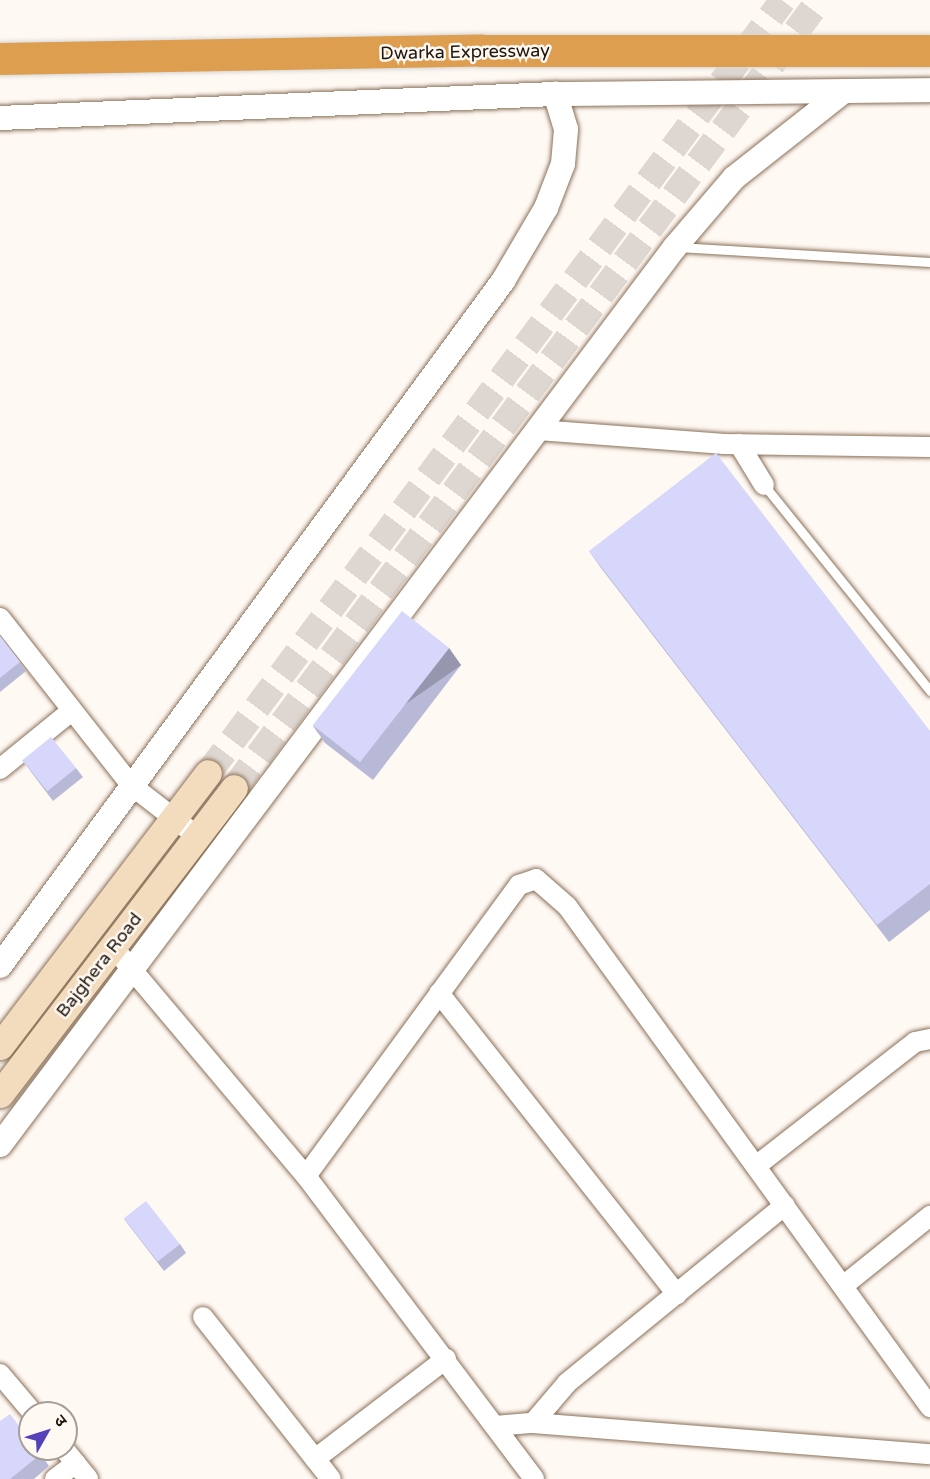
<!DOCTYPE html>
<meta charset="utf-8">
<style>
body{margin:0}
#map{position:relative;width:930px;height:1479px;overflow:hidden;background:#fff9f4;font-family:"Varela Round","Noto Sans Devanagari",sans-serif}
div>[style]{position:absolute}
.secondary-tunnel>*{height:27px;margin-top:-13.5px;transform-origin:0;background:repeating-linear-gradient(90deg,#ded7d1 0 27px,transparent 0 41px)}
.roads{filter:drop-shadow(0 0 2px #8b7159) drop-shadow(0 0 2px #8b7159)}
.service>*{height:9px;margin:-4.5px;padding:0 4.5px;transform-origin:4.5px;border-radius:4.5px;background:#fff}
.minor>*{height:20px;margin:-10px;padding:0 10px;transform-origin:10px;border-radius:10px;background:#fff}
.tertiary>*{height:24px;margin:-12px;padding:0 12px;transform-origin:12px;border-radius:12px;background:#fff}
.secondary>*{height:27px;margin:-13.5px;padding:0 13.5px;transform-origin:13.5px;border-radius:13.5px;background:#f3dbbd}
.bridges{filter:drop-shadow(0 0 2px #d7d5d3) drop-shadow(0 0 2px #d7d5d3)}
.trunk-bridge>*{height:32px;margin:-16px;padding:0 16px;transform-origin:16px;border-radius:16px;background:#de9e50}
.wall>*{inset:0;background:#b8b9d7}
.shaded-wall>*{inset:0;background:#9696af;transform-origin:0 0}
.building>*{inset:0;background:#d6d7fa;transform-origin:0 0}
span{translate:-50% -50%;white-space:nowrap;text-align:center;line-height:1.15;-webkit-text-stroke:5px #fff9f4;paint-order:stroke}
.street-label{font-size:18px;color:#20160c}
.north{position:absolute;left:18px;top:1401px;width:60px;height:60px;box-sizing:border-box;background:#fff9f4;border:2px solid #a69e97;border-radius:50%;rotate:51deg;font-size:16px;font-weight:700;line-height:24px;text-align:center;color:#20160c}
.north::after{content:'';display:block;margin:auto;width:21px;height:27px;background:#5542ba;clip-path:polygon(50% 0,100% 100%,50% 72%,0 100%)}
</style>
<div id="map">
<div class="secondary-tunnel">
<i style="left:208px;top:773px;width:963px;rotate:-53.36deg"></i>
<i style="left:234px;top:788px;width:981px;rotate:-53.41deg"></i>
</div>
<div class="roads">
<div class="service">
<i style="left:678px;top:247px;width:252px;rotate:3.4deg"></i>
<i style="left:764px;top:485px;width:265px;rotate:51.1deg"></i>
</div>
<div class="minor">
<i style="left:538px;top:430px;width:187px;rotate:4.3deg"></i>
<i style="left:724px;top:444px;width:206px;rotate:0.8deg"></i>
<i style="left:739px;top:444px;width:48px;rotate:58.6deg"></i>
<i style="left:0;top:618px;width:212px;rotate:51.9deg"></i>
<i style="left:131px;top:785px;width:85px;rotate:37.8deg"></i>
<i style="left:0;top:769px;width:89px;rotate:-39.1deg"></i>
<i style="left:113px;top:947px;width:299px;rotate:49.9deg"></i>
<i style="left:306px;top:1176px;width:379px;rotate:53deg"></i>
<i style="left:439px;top:993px;width:384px;rotate:51.7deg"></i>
<i style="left:756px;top:1166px;width:202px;rotate:-37.9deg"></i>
<i style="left:915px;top:1042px;width:15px;rotate:-11deg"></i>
<i style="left:306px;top:1176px;width:361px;rotate:-53.8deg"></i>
<i style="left:519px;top:885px;width:18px;rotate:-19deg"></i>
<i style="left:536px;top:879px;width:41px;rotate:41.1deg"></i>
<i style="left:567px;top:906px;width:619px;rotate:54.07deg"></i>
<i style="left:843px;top:1286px;width:112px;rotate:-38.8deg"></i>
<i style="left:203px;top:1317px;width:206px;rotate:51.7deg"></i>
<i style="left:0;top:1374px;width:51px;rotate:49.8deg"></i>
<i style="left:533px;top:1423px;width:52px;rotate:-49.6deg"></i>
<i style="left:567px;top:1383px;width:281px;rotate:-39.2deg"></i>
<i style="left:495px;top:1426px;width:38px;rotate:-5deg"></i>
<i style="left:533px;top:1423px;width:398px;rotate:4.5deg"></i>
<i style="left:64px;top:1449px;width:38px;rotate:51deg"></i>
<i style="left:315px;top:1459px;width:165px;rotate:-37.4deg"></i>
<i style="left:55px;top:1479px;width:26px;rotate:-37deg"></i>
</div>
<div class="tertiary">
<i style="left:0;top:118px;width:556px;rotate:-2.48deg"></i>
<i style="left:555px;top:94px;width:375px;rotate:-0.6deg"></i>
<i style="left:0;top:966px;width:850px;rotate:-53.71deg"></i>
<i style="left:503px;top:281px;width:85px;rotate:-59.5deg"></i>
<i style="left:546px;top:208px;width:47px;rotate:-68.9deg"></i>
<i style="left:563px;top:164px;width:35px;rotate:-85deg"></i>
<i style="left:566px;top:129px;width:37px;rotate:-107deg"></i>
<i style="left:0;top:1145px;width:1123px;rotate:-53.07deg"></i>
<i style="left:675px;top:247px;width:91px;rotate:-49.5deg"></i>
<i style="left:734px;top:178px;width:140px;rotate:-38.3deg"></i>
</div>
<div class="secondary">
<i style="left:0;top:1046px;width:343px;rotate:-52.7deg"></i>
<i style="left:0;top:1094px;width:385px;rotate:-52.6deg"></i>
</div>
</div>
<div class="bridges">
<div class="trunk-bridge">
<i style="left:0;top:59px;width:481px;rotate:-1deg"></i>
<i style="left:481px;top:51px;width:449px"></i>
</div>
</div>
<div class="wall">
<i style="clip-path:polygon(589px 551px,930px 731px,930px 910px,889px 942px,601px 568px)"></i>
<i style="clip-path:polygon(0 636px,26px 671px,0 692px)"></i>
<i style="clip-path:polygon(449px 648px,461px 665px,373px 780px,325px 743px,313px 726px)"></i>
<i style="clip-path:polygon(22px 760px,76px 768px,83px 777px,53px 801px)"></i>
<i style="clip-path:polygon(124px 1219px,180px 1244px,186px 1253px,164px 1271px)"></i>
<i style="clip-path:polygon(37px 1449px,49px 1466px,34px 1479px,0 1479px)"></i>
</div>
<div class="shaded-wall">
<i style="left:449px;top:648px;width:21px;height:145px;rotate:55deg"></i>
</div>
<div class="building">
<i style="clip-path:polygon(716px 453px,930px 731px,930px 884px,877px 925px,589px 551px)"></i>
<i style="left:402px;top:611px;width:60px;height:145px;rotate:38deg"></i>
<i style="clip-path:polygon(0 636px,20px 662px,0 678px)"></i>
<i style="left:51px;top:737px;width:40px;height:37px;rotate:51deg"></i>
<i style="left:146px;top:1201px;width:55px;height:28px;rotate:52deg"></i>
<i style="clip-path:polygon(10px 1414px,30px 1440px,30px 1449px,37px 1449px,41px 1454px,10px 1479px,0 1479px,0 1421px)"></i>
</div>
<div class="street-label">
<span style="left:465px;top:52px;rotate:-1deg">Dwarka Expressway</span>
<span style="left:99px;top:965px;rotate:-52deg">Bajghera Road</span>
</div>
<div class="north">उ</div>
</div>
